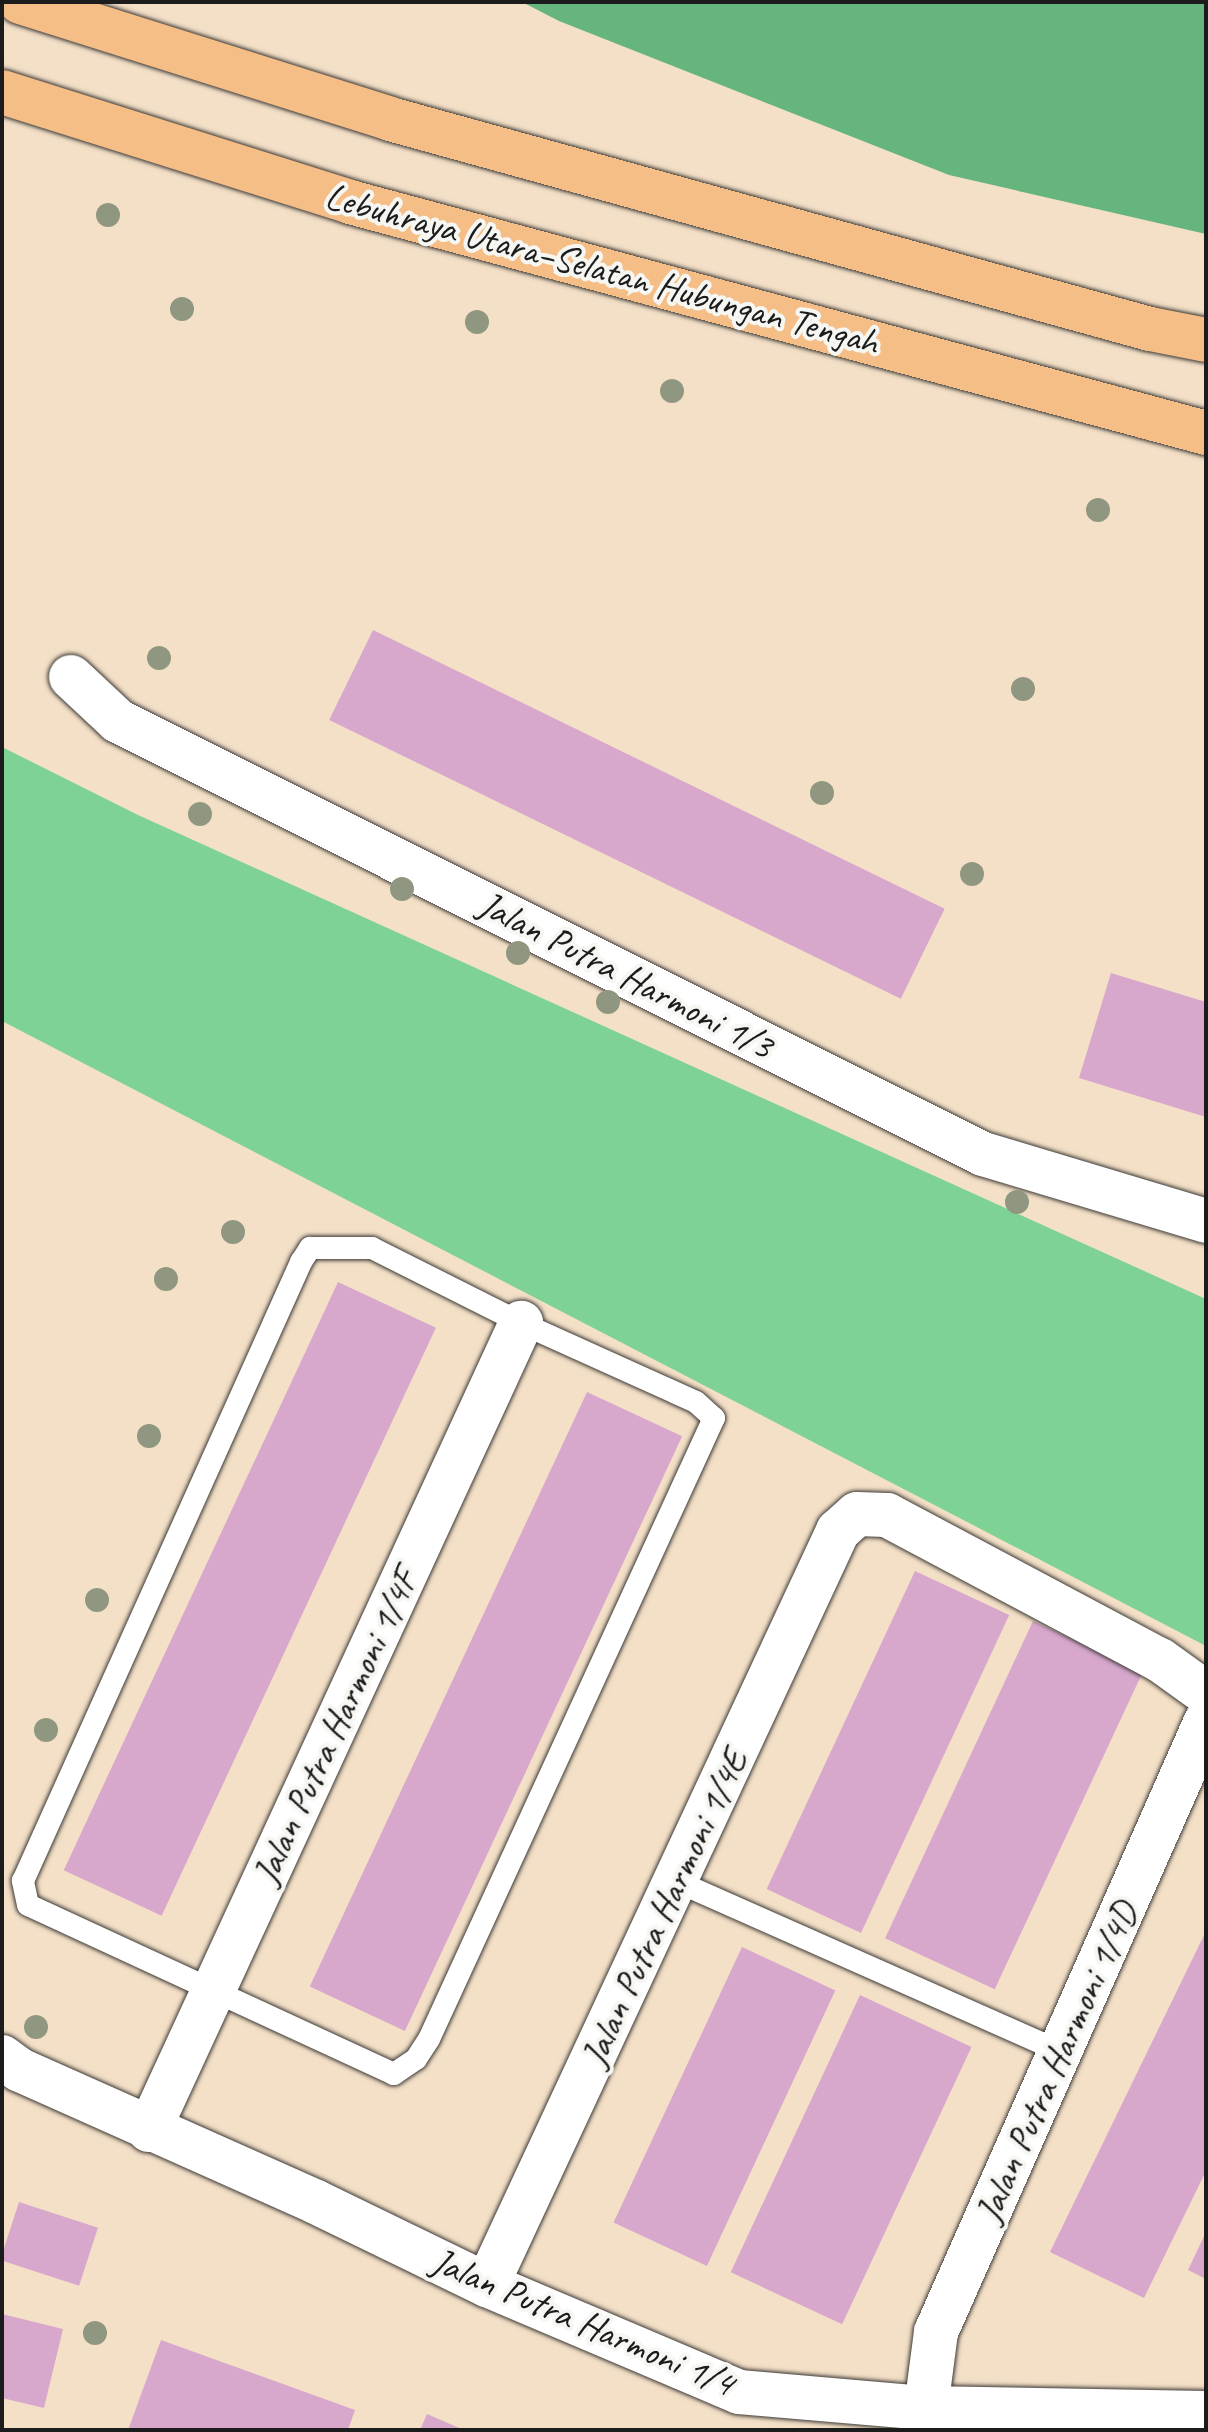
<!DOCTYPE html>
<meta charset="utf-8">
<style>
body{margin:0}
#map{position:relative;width:1208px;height:2432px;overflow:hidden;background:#f4e0c7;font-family:Caveat,sans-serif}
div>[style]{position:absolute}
.green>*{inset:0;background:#7ed294}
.forest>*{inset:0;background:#66b47e}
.building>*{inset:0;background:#d7a8cc;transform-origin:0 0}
.roads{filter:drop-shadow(0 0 2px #3c3936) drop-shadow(0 0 2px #3c3936)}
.service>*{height:22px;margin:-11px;padding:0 11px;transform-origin:11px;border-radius:11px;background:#fff}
.minor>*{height:44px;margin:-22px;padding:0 22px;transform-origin:22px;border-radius:22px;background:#fff}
.motorway>*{height:44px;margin:-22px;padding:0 22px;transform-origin:22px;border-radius:22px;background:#f6be87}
.trees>*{width:24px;height:24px;margin:-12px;border-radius:50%;background:#909780}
span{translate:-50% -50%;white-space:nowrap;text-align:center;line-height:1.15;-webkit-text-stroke:8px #f6f6f2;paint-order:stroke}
.street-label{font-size:38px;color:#1c1c1c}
.frame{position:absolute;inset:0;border:4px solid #1c1c1c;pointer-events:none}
</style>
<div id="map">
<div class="green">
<i style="clip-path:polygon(2px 747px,138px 815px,1206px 1299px,1206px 1646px,2px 1021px)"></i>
</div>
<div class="forest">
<i style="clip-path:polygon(522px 2px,1206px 2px,1206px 234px,949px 175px,559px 21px)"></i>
</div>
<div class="building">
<i style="left:373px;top:630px;width:636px;height:100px;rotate:26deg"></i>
<i style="clip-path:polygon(1111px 973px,1206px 1002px,1206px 1117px,1079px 1078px)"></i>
<i style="left:338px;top:1282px;width:108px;height:649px;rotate:25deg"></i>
<i style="left:587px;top:1392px;width:105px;height:656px;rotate:25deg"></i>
<i style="left:915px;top:1571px;width:104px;height:351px;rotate:25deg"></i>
<i style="left:1033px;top:1621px;width:121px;height:350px;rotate:25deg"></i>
<i style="clip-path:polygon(1206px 1931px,1206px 2171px,1144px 2298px,1050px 2252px)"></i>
<i style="left:742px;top:1947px;width:103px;height:304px;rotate:25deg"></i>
<i style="left:860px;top:1995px;width:123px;height:306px;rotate:25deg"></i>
<i style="left:19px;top:2202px;width:83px;height:61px;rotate:18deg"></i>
<i style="clip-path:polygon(1206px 2232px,1206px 2279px,1188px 2270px)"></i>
<i style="clip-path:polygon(2px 2314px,63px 2329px,44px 2408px,2px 2398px)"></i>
<i style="clip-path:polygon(161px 2340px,355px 2410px,348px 2430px,128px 2430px)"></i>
<i style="clip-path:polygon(427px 2414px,464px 2430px,420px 2430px)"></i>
</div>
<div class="roads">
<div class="service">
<i style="left:310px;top:1248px;width:62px"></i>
<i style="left:372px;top:1248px;width:167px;rotate:26.7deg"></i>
<i style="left:521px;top:1323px;width:192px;rotate:24.3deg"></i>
<i style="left:696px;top:1402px;width:24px;rotate:42deg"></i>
<i style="left:714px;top:1418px;width:683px;rotate:114.65deg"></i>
<i style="left:429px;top:2039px;width:24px;rotate:123deg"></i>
<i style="left:416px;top:2059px;width:27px;rotate:146deg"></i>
<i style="left:394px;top:2074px;width:403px;rotate:-155.2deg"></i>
<i style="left:28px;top:1905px;width:25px;rotate:-102deg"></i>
<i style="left:23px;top:1881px;width:679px;rotate:-65.81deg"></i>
<i style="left:301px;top:1262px;width:17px;rotate:-57deg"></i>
<i style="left:678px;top:1882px;width:419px;rotate:23.9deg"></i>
</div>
<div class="minor">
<i style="left:71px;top:677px;width:64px;rotate:43.1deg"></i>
<i style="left:118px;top:721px;width:967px;rotate:26.59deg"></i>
<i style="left:983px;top:1154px;width:233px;rotate:16.7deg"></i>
<i style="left:2px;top:2057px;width:22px;rotate:36deg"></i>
<i style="left:20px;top:2070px;width:324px;rotate:24deg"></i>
<i style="left:316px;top:2202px;width:190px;rotate:25.9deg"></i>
<i style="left:487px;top:2285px;width:274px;rotate:23deg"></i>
<i style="left:739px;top:2392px;width:188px;rotate:4.9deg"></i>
<i style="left:926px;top:2408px;width:280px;rotate:1deg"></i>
<i style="left:149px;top:2130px;width:889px;rotate:-65.25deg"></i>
<i style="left:487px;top:2285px;width:832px;rotate:-65.04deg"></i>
<i style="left:838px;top:1531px;width:25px;rotate:-42deg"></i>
<i style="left:857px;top:1514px;width:30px;rotate:2deg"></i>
<i style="left:887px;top:1515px;width:309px;rotate:28deg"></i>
<i style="left:1160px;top:1660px;width:57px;rotate:35.7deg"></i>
<i style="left:926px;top:2408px;width:77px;rotate:-82.5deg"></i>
<i style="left:936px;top:2332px;width:668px;rotate:-66.16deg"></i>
</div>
<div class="motorway">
<i style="left:20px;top:2px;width:388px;rotate:17.5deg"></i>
<i style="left:390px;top:119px;width:788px;rotate:15.45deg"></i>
<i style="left:1150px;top:329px;width:57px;rotate:11.1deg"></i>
<i style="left:2px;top:92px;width:365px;rotate:17.5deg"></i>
<i style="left:350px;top:202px;width:887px;rotate:15.1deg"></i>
</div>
</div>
<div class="trees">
<i style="left:108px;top:215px"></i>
<i style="left:182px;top:309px"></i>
<i style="left:477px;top:322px"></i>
<i style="left:672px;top:391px"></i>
<i style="left:1098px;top:510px"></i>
<i style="left:159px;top:658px"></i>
<i style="left:1023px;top:689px"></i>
<i style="left:822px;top:793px"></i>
<i style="left:200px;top:814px"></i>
<i style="left:972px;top:874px"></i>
<i style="left:402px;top:889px"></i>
<i style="left:518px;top:953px"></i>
<i style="left:608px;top:1002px"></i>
<i style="left:1017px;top:1202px"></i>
<i style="left:233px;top:1232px"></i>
<i style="left:166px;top:1279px"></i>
<i style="left:149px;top:1436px"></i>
<i style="left:97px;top:1600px"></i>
<i style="left:46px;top:1730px"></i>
<i style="left:36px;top:2027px"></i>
<i style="left:95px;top:2333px"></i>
</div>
<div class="street-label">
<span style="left:602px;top:269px;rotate:15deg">Lebuhraya Utara–Selatan Hubungan Tengah</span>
<span style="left:626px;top:975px;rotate:27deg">Jalan Putra Harmoni 1/3</span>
<span style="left:335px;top:1727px;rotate:-65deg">Jalan Putra Harmoni 1/4F</span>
<span style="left:664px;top:1908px;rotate:-65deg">Jalan Putra Harmoni 1/4E</span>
<span style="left:1056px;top:2062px;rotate:-66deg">Jalan Putra Harmoni 1/4D</span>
<span style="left:583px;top:2322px;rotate:23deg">Jalan Putra Harmoni 1/4</span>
</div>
<div class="frame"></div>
</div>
